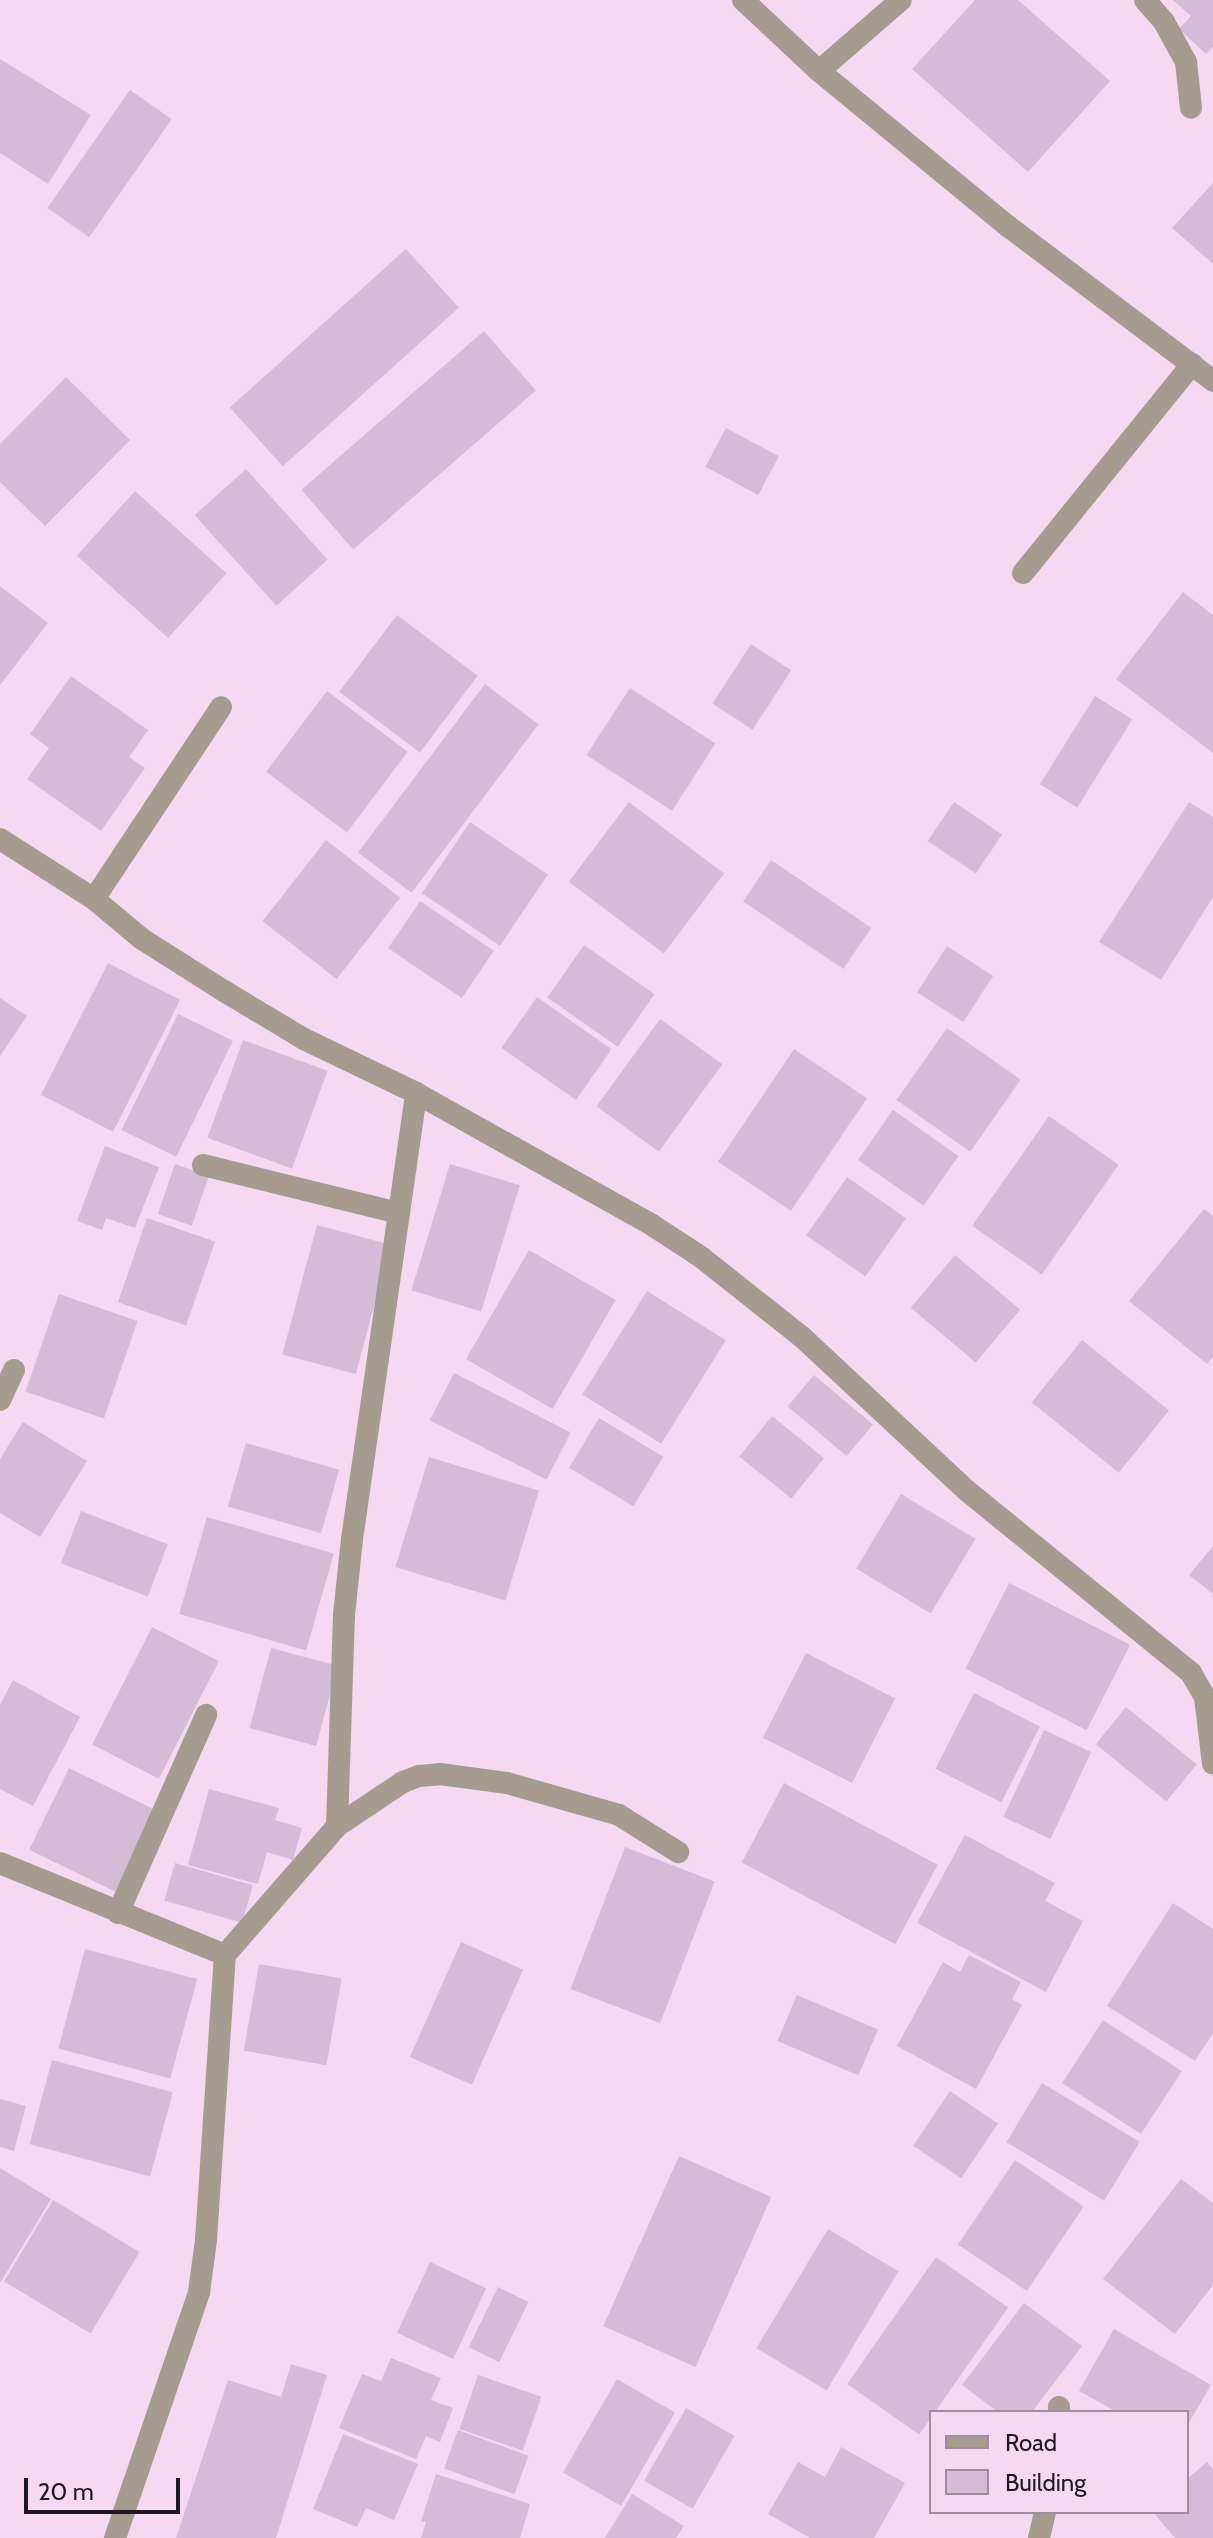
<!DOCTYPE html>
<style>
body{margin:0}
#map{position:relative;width:1213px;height:2538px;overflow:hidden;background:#f6d8f3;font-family:Cabin,sans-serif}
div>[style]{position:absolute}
.building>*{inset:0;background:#d5bbd7;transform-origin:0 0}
.service>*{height:22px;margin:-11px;padding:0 11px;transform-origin:11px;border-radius:11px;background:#a59b8e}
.minor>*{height:22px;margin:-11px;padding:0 11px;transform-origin:11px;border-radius:11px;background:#a59b8e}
span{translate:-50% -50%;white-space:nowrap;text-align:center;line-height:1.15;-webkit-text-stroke:6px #f6d8f3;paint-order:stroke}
.legend{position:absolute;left:929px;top:2410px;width:260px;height:104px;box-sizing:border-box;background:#f6d8f3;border:2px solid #a18b9f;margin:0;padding:10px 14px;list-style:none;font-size:24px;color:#211720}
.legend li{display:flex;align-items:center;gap:16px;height:40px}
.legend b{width:40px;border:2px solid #a18b9f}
.scale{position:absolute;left:24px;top:2478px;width:156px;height:36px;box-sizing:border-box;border:4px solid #211720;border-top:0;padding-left:10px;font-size:24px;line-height:28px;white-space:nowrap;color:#211720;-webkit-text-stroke:6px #f6d8f3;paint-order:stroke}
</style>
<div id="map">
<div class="building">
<i style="clip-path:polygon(975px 0,1018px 0,1110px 81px,1028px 172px,912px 69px)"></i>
<i style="clip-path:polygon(1173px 0,1213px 0,1213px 47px,1206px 54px,1179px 29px,1191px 16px)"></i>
<i style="clip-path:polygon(0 59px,91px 115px,48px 184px,0 153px)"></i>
<i style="left:130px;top:90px;width:51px;height:144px;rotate:35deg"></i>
<i style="clip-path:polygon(1213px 183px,1213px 264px,1172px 228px)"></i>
<i style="left:406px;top:249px;width:79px;height:237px;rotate:48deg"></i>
<i style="left:484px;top:331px;width:79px;height:242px;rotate:49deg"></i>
<i style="clip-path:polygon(66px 377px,130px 440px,45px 526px,0 482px,0 444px)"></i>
<i style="left:726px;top:428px;width:60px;height:44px;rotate:28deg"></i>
<i style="left:246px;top:469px;width:122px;height:69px;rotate:48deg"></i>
<i style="left:135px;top:491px;width:123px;height:87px;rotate:42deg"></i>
<i style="clip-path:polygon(0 586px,48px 623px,0 685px)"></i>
<i style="clip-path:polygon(1183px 592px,1213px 615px,1213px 753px,1116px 679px)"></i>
<i style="left:397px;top:615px;width:101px;height:96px;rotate:37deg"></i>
<i style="left:751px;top:644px;width:48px;height:71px;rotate:33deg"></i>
<i style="clip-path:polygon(71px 676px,148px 730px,129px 757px,145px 768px,101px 831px,27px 779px,49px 748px,30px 734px)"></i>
<i style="left:485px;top:684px;width:67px;height:211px;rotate:37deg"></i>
<i style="left:630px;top:688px;width:102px;height:80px;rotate:33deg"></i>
<i style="left:327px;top:691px;width:101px;height:101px;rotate:37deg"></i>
<i style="left:1095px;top:696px;width:44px;height:104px;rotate:32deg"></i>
<i style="left:629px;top:802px;width:119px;height:100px;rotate:37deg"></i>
<i style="left:954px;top:802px;width:58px;height:47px;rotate:34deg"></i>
<i style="clip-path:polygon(1189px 802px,1213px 817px,1213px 897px,1161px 980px,1099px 942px)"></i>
<i style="left:470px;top:822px;width:94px;height:86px;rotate:34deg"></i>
<i style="left:326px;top:840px;width:94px;height:103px;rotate:38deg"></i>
<i style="left:771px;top:860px;width:121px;height:50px;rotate:34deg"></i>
<i style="left:420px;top:901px;width:89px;height:57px;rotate:34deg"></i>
<i style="left:584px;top:945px;width:86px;height:64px;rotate:35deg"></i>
<i style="left:947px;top:946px;width:55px;height:55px;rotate:33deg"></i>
<i style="left:108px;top:963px;width:81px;height:148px;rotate:27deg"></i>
<i style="left:537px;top:997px;width:91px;height:62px;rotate:35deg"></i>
<i style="clip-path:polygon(0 998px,27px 1016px,0 1056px)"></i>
<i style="left:178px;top:1014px;width:61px;height:129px;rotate:26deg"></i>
<i style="left:660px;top:1019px;width:77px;height:108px;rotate:36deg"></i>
<i style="left:947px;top:1028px;width:90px;height:88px;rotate:35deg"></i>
<i style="left:243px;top:1040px;width:90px;height:104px;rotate:20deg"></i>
<i style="left:794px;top:1049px;width:88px;height:136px;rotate:34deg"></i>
<i style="left:893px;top:1110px;width:80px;height:61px;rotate:35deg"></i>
<i style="left:1049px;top:1116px;width:85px;height:134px;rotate:35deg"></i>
<i style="clip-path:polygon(105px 1146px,159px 1167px,135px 1228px,106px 1218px,102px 1230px,77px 1221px)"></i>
<i style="left:175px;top:1164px;width:36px;height:53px;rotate:19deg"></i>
<i style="left:450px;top:1164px;width:73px;height:132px;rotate:17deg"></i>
<i style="left:847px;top:1177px;width:72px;height:71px;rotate:35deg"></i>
<i style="clip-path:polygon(1204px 1209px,1213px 1216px,1213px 1357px,1207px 1364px,1129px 1301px)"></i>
<i style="left:147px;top:1218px;width:72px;height:89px;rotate:19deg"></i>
<i style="left:317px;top:1225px;width:76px;height:134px;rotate:15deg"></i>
<i style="left:529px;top:1250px;width:100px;height:126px;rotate:30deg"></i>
<i style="left:955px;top:1255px;width:85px;height:69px;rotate:40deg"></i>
<i style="left:647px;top:1291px;width:93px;height:122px;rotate:32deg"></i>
<i style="left:59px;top:1294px;width:83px;height:103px;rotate:19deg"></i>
<i style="left:1082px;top:1340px;width:112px;height:80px;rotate:39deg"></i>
<i style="left:454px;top:1373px;width:131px;height:53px;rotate:27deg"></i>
<i style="left:814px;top:1375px;width:77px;height:41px;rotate:40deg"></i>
<i style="left:772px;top:1416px;width:67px;height:52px;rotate:39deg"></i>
<i style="left:599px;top:1418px;width:75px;height:58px;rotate:31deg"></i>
<i style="clip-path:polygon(23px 1422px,87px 1461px,40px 1537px,0 1513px,0 1459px)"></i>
<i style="left:246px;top:1443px;width:97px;height:66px;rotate:16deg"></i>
<i style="left:429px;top:1457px;width:115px;height:115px;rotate:17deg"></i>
<i style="left:901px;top:1494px;width:87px;height:87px;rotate:31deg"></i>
<i style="left:81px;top:1511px;width:93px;height:56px;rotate:21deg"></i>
<i style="left:207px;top:1517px;width:132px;height:101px;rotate:16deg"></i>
<i style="clip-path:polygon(1213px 1546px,1213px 1594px,1189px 1575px)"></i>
<i style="left:1009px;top:1583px;width:136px;height:96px;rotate:27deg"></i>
<i style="left:152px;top:1627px;width:75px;height:132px;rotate:27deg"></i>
<i style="left:271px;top:1648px;width:69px;height:83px;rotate:15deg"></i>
<i style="left:806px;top:1653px;width:100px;height:95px;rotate:27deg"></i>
<i style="clip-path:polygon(13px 1680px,80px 1717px,33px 1806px,0 1789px,0 1705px)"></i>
<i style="left:974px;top:1693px;width:74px;height:85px;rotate:27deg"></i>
<i style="left:1126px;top:1707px;width:91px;height:48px;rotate:39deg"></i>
<i style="left:1044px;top:1730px;width:52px;height:96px;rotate:25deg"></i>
<i style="left:69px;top:1768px;width:96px;height:91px;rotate:26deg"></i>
<i style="left:784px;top:1783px;width:174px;height:90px;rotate:28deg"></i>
<i style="clip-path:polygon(209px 1789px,279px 1808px,275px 1820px,302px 1828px,293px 1860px,267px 1852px,258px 1884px,188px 1865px)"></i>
<i style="clip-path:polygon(965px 1835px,1055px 1883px,1045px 1901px,1083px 1921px,1046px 1992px,917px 1923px)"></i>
<i style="left:625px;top:1847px;width:96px;height:152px;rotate:21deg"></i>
<i style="left:175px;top:1863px;width:81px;height:39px;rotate:16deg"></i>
<i style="clip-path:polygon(1173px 1903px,1213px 1929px,1213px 2033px,1195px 2061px,1107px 2006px)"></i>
<i style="left:461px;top:1942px;width:68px;height:126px;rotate:24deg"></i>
<i style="left:85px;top:1949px;width:116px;height:103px;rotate:15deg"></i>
<i style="clip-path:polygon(969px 1955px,1021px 1982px,1012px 1999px,1022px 2005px,976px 2089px,897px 2046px,943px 1962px,960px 1972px)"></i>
<i style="left:259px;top:1964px;width:84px;height:88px;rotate:10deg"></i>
<i style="left:797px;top:1995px;width:88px;height:50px;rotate:23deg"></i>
<i style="left:1103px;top:2020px;width:94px;height:75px;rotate:33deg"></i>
<i style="left:52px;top:2060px;width:125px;height:87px;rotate:15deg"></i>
<i style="left:1042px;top:2083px;width:114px;height:69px;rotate:31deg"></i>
<i style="left:950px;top:2091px;width:58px;height:66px;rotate:34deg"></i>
<i style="clip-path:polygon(0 2099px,26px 2106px,14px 2151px,0 2147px)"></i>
<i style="left:679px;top:2156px;width:101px;height:186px;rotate:24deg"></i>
<i style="left:1015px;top:2160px;width:83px;height:102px;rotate:34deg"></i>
<i style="clip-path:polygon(0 2168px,51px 2199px,0 2283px)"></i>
<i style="clip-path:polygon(1181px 2179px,1213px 2203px,1213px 2285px,1175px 2334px,1103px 2279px)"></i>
<i style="left:53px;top:2200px;width:101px;height:95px;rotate:31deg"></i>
<i style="left:828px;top:2229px;width:82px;height:139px;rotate:31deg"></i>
<i style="left:936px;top:2257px;width:88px;height:155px;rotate:35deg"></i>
<i style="left:430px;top:2262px;width:62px;height:78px;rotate:25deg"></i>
<i style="left:498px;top:2287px;width:34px;height:67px;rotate:26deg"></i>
<i style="clip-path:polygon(1024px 2303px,1082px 2346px,1032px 2412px,998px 2412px,962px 2385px)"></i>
<i style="clip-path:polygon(1114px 2329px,1211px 2385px,1187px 2426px,1187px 2412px,1117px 2412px,1079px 2391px)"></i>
<i style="clip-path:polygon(391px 2358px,441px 2378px,431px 2400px,453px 2408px,440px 2442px,426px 2436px,416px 2459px,339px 2428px,362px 2374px,381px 2381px)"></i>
<i style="clip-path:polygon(291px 2364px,327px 2375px,276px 2538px,176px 2538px,228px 2380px,281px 2397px)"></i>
<i style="left:478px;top:2375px;width:67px;height:57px;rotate:19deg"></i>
<i style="left:617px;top:2379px;width:67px;height:108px;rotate:30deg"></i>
<i style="left:686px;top:2408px;width:56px;height:84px;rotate:30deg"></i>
<i style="left:458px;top:2430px;width:75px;height:41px;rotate:20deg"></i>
<i style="clip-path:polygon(343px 2434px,418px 2464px,394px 2520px,366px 2508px,357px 2527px,313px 2509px)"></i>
<i style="clip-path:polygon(841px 2447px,905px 2483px,874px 2538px,810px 2538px,768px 2514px,798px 2462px,825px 2477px)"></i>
<i style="clip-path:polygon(1207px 2462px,1213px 2469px,1213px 2538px,1175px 2538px,1153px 2512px,1187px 2512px,1187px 2479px)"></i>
<i style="clip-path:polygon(436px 2474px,530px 2504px,520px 2538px,421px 2538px,426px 2522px,421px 2521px)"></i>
<i style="clip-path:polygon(632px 2494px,684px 2526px,676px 2538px,605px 2538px)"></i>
</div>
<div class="service">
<i style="left:1023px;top:573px;width:269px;rotate:-51deg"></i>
</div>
<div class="minor">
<i style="left:743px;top:0;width:104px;rotate:43.1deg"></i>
<i style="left:819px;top:71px;width:246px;rotate:39.4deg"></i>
<i style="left:1009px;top:227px;width:256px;rotate:37deg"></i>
<i style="left:1145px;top:0;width:29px;rotate:49deg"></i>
<i style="left:1164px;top:22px;width:46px;rotate:61.2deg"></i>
<i style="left:1186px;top:62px;width:46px;rotate:83.8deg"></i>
<i style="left:819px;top:71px;width:108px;rotate:-40.9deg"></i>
<i style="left:0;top:839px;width:112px;rotate:32.6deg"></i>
<i style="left:94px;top:899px;width:62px;rotate:39.8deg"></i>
<i style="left:142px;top:939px;width:97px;rotate:32.4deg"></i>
<i style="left:224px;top:991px;width:93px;rotate:31deg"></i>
<i style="left:304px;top:1039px;width:124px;rotate:25.7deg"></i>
<i style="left:416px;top:1093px;width:270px;rotate:29.2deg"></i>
<i style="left:652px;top:1225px;width:59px;rotate:33.1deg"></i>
<i style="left:701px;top:1257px;width:129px;rotate:38.4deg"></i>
<i style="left:802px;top:1337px;width:224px;rotate:43deg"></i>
<i style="left:966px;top:1490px;width:290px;rotate:39.1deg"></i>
<i style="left:1191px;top:1673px;width:28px;rotate:60deg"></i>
<i style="left:1205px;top:1697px;width:67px;rotate:83.2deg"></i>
<i style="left:94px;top:899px;width:230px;rotate:-56.5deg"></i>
<i style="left:203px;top:1165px;width:202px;rotate:13.8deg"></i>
<i style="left:0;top:1400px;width:33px;rotate:-65deg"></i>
<i style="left:337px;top:1826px;width:211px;rotate:-88.1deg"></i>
<i style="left:344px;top:1615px;width:76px;rotate:-84deg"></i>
<i style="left:352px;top:1539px;width:451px;rotate:-81.8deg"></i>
<i style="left:0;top:1863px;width:243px;rotate:22.2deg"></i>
<i style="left:225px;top:1955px;width:171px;rotate:-49deg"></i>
<i style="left:337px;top:1826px;width:79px;rotate:-33.7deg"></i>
<i style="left:403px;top:1782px;width:17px;rotate:-21deg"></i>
<i style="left:419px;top:1776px;width:21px;rotate:-5deg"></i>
<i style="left:440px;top:1774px;width:68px;rotate:7.7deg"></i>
<i style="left:507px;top:1783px;width:116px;rotate:15.9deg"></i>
<i style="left:619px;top:1815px;width:70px;rotate:32.1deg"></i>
<i style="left:118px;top:1913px;width:217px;rotate:-66deg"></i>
<i style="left:1059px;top:2412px;width:5px;rotate:-90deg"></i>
<i style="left:115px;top:2538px;width:260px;rotate:-71.1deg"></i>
<i style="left:199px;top:2292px;width:52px;rotate:-82.3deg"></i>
<i style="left:206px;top:2240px;width:286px;rotate:-86.2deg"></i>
<i style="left:1039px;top:2538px;width:27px;rotate:-77deg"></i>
</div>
<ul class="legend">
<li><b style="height:10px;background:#a59b8e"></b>Road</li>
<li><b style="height:22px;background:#d5bbd7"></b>Building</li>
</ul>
<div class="scale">20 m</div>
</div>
